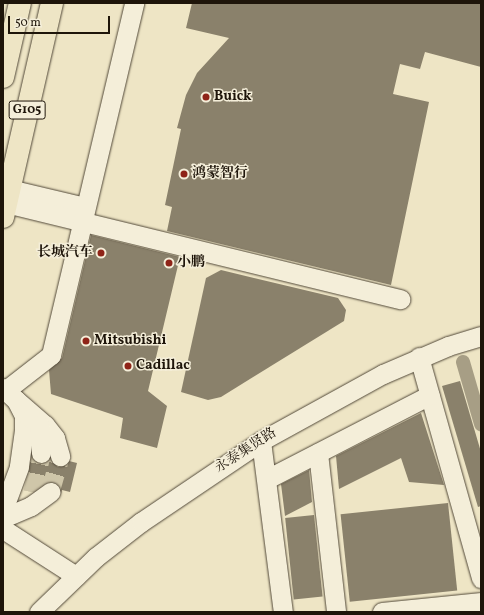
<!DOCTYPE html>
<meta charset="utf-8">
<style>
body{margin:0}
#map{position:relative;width:484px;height:615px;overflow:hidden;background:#eee5c5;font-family:Vollkorn,"Noto Serif SC",serif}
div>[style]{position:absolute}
.canal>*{height:14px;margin:-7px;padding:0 7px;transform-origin:7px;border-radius:7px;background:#a79e85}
.building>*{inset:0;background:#8a816b;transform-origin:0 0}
.minor-tunnel>*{height:19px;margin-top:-9.5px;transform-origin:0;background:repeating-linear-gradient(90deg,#cfc6a9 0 19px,transparent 0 29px)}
.roads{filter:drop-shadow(0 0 1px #524939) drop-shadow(0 0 1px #524939)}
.minor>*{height:19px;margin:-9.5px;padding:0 9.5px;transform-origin:9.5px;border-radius:9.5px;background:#f4eed9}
.highway>*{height:22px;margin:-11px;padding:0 11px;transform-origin:11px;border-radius:11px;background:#eee5c5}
.dots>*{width:11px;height:11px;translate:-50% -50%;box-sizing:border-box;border:2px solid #f4eed9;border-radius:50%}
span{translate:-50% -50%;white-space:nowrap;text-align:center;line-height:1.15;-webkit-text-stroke:3px #f4eed9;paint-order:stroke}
.shield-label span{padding:1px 3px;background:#f4eed9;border:1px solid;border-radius:3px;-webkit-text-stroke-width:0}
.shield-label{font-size:13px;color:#1e150a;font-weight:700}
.poi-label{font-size:14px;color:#1e150a;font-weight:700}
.left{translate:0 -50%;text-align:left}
.right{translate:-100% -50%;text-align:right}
.street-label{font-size:14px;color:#1e150a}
.frame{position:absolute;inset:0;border:4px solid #1e150a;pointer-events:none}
.scale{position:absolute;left:8px;top:16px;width:102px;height:18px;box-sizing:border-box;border:2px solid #1e150a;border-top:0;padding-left:5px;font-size:12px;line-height:14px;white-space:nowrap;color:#1e150a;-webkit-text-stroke:3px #f4eed9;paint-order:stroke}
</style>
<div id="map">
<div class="canal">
<i style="left:463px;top:362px;width:65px;rotate:73.8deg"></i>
</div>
<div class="building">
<i style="clip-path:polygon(192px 3px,481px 3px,481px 67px,425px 52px,420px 69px,400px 64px,393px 94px,429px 102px,391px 285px,167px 231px,172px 207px,165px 205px,181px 129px,177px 128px,186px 95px,197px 73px,229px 38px,186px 28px)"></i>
<i style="clip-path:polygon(91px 235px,180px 257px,148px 391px,167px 406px,157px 448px,120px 438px,123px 418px,51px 394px,49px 370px,62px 358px)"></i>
<i style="clip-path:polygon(221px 270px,338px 298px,346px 310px,344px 321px,221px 397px,208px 400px,181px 392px,206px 278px)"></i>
<i style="clip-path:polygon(460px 381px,481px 452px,481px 506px,478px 507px,442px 386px)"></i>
<i style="clip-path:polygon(421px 413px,444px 485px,409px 482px,401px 458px,339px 489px,336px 456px)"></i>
<i style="clip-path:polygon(31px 458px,41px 464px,50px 459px,58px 467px,69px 461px,77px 463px,70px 492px,62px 490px,61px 494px,59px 486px,54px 482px,48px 481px,38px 488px,26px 484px)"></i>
<i style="clip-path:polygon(309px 470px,312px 502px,285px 516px,281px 484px)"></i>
<i style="left:448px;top:503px;width:88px;height:108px;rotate:84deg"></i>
<i style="left:314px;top:515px;width:82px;height:29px;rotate:84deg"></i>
</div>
<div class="minor-tunnel">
<i style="left:33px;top:492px;width:40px;rotate:-78deg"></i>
<i style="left:50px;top:492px;width:37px;rotate:-74deg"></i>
</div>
<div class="roads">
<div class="minor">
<i style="left:9px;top:189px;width:78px;rotate:13.3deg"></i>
<i style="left:6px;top:203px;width:406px;rotate:13.7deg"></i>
<i style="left:419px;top:357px;width:230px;rotate:74.3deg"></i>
<i style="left:3px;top:388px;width:18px;rotate:43deg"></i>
<i style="left:16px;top:400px;width:18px;rotate:63deg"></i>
<i style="left:24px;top:416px;width:14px;rotate:90deg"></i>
<i style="left:24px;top:430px;width:37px;rotate:98deg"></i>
<i style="left:19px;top:467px;width:46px;rotate:110.4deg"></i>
<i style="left:6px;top:390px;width:57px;rotate:-37.9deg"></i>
<i style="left:51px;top:355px;width:362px;rotate:-76.7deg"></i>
<i style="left:17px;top:401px;width:37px;rotate:41deg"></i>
<i style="left:45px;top:425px;width:16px;rotate:52deg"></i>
<i style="left:55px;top:438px;width:19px;rotate:74deg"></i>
<i style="left:31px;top:418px;width:11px;rotate:41deg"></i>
<i style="left:39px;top:425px;width:28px;rotate:86deg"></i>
<i style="left:261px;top:441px;width:172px;rotate:82.7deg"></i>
<i style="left:318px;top:453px;width:160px;rotate:83.5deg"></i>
<i style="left:267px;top:479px;width:183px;rotate:-27.3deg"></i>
<i style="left:3px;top:518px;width:30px;rotate:-23deg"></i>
<i style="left:31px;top:506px;width:24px;rotate:-36deg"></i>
<i style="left:3px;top:529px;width:87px;rotate:32.8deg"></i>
<i style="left:39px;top:612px;width:79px;rotate:-44deg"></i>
<i style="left:96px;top:557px;width:57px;rotate:-37.9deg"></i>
<i style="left:141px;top:522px;width:145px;rotate:-34deg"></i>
<i style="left:261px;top:441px;width:139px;rotate:-28.8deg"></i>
<i style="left:383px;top:374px;width:71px;rotate:-23.3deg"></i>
<i style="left:448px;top:346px;width:34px;rotate:-17deg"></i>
<i style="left:382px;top:612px;width:100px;rotate:-5.8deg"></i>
</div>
<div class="highway">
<i style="left:3px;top:77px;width:76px;rotate:-77.1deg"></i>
<i style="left:3px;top:217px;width:220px;rotate:-77.1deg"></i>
</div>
</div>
<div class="dots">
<i style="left:206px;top:97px;background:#8f2418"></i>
<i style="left:184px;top:174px;background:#8f2418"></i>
<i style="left:101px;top:253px;background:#8f2418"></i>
<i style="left:169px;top:263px;background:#8f2418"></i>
<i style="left:86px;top:341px;background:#8f2418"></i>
<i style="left:128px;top:366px;background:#8f2418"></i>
</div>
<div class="shield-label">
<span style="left:27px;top:110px">G105</span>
</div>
<div class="poi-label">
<span class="left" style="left:214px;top:97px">Buick</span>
<span class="left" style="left:192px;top:174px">鸿蒙智行</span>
<span class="right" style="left:93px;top:253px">长城汽车</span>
<span class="left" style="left:177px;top:263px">小鹏</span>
<span class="left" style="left:94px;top:341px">Mitsubishi</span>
<span class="left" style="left:136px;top:366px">Cadillac</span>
</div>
<div class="street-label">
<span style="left:246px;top:451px;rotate:-33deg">永泰集贤路</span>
</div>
<div class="frame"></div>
<div class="scale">50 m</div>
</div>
